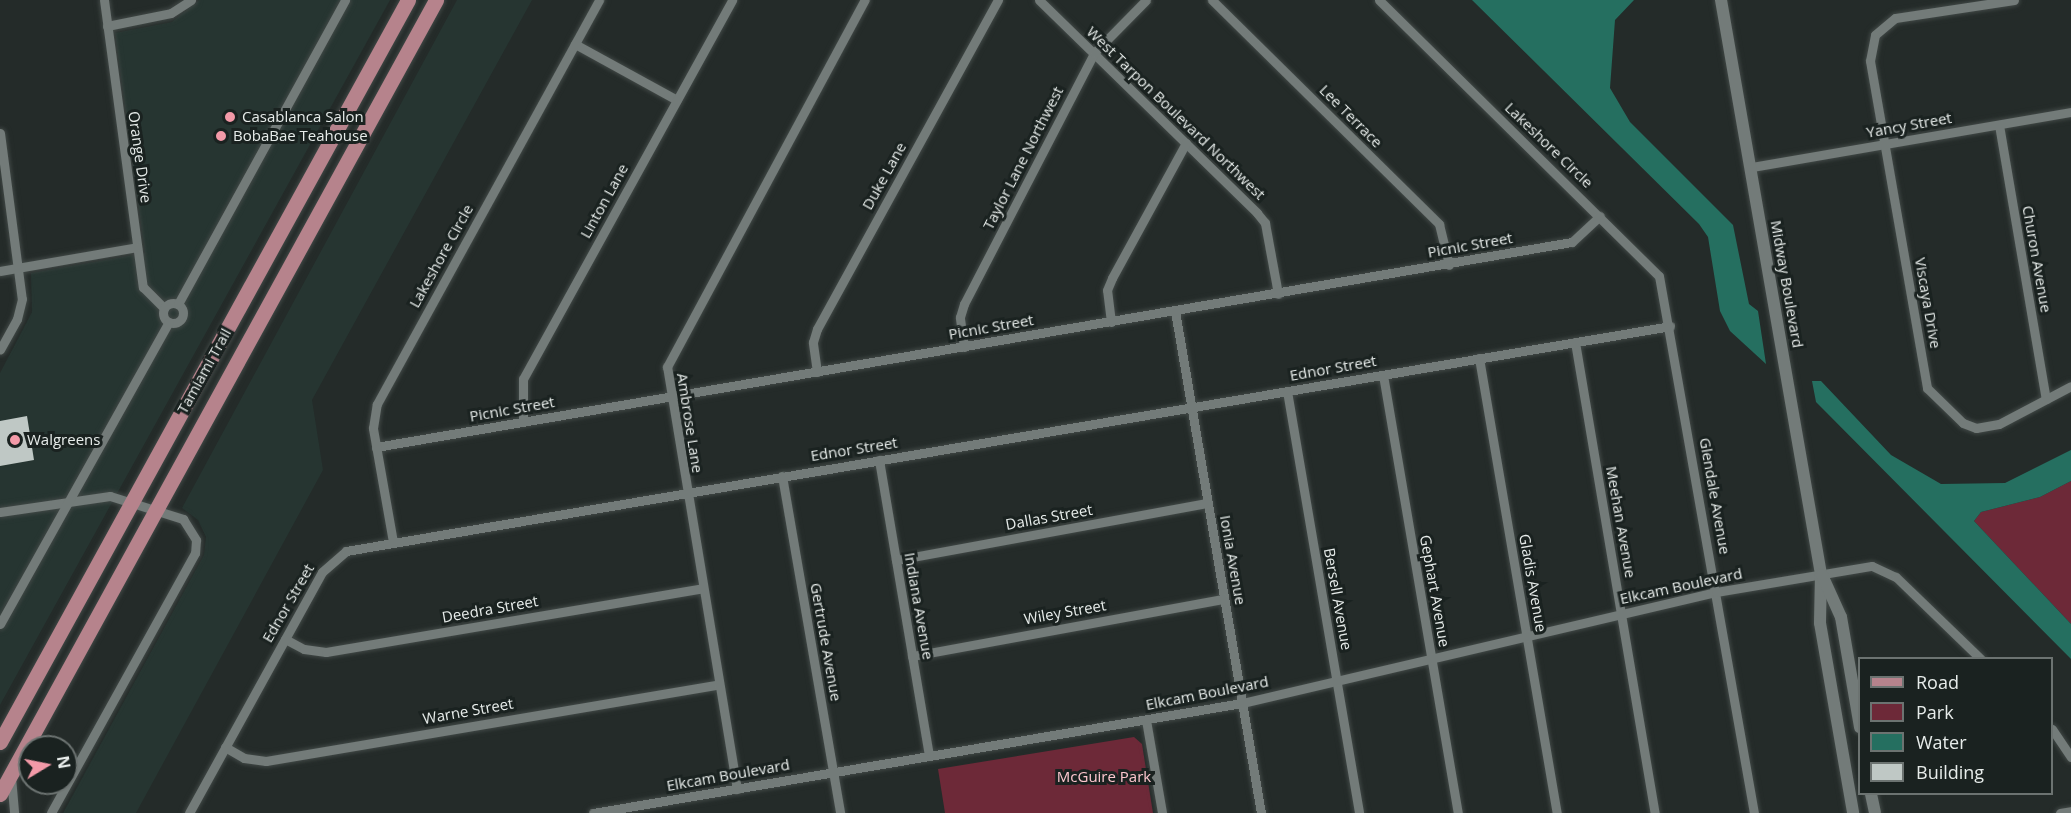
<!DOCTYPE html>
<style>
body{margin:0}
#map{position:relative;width:2071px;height:813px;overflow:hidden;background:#242b29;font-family:"Open Sans",sans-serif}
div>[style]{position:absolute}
.built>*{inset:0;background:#263531}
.green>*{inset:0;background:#6d2938}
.water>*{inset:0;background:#256f60}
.building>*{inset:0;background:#bfc8c5}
.roads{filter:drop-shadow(0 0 2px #414846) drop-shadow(0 0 2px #414846)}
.minor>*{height:9px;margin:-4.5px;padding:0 4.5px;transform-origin:4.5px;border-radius:4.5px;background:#737b79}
.minor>.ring{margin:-4.5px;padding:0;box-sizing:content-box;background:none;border:9px solid #737b79;border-radius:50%}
.tertiary>*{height:12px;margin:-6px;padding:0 6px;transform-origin:6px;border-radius:6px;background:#737b79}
.primary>*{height:15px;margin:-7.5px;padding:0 7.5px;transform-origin:7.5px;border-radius:7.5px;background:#b6838c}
.dots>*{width:16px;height:16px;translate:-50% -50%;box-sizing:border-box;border:3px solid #1a2220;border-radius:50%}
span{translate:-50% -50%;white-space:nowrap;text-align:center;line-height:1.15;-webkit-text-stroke:6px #1a2220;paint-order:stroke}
.street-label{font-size:15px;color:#e7ecea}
.poi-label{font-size:15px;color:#e7ecea}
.left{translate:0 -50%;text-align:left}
.park-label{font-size:15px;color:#fdc6ce}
.legend{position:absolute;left:1858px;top:657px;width:195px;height:138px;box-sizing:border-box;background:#1a2220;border:2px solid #6c7371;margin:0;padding:8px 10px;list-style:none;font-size:18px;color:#e7ecea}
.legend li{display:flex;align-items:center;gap:12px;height:30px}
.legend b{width:30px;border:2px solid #6c7371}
.north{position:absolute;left:18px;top:735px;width:60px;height:60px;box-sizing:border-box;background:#1a2220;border:2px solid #6c7371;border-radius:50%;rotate:80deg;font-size:16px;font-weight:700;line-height:24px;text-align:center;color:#e7ecea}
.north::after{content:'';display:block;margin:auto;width:21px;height:27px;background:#f39aa8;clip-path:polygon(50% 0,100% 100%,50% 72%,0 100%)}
</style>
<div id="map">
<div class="built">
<i style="clip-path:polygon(199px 0,390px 0,0 705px,0 373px,32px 312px,31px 273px,145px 253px,115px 33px,172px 22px)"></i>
<i style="clip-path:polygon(457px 0,532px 0,312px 400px,323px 470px,136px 813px,63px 813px,204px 555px,206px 537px,198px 520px,182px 508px)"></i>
</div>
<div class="green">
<i style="clip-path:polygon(2071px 481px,2071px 624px,1974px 521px,1981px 512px,2040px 497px)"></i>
<i style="clip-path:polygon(1134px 737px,1142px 744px,1153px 813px,945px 813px,938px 769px)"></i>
</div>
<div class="water">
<i style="clip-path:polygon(1472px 0,1634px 0,1615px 20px,1610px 88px,1630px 122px,1733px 225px,1749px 304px,1758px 311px,1766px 364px,1730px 331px,1720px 311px,1708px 237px,1699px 224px)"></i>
<i style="clip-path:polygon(1812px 381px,1821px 381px,1891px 455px,1941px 484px,2005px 483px,2071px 450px,2071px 481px,2040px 497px,1981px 512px,1974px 521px,2071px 624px,2071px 659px,1816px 402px)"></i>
</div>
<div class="building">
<i style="clip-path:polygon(27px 416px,34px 460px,0 466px,0 421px)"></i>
</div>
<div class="roads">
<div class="minor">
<i style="left:104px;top:0;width:290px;rotate:82.3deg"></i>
<i style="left:143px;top:287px;width:30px;rotate:45deg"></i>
<i style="left:1039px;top:0;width:305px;rotate:44.3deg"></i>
<i style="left:1257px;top:213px;width:13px;rotate:51deg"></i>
<i style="left:1265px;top:223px;width:72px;rotate:79.6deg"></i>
<i style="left:1212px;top:0;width:319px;rotate:44.6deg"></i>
<i style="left:1439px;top:224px;width:42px;rotate:76.3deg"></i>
<i style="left:1379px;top:0;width:393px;rotate:44.6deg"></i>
<i style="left:1659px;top:276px;width:545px;rotate:79.97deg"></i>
<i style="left:2014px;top:0;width:120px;rotate:171.4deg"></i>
<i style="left:1895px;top:18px;width:26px;rotate:140deg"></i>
<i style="left:1875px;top:35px;width:26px;rotate:101deg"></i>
<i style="left:1870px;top:61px;width:332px;rotate:80.1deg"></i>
<i style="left:1927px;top:388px;width:50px;rotate:44.2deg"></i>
<i style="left:1963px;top:423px;width:14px;rotate:21deg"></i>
<i style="left:1976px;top:428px;width:23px;rotate:-10deg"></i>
<i style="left:1999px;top:424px;width:81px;rotate:-27.8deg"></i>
<i style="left:107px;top:26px;width:65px;rotate:-11.5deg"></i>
<i style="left:171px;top:13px;width:24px;rotate:-33deg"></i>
<i style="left:575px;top:44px;width:116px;rotate:28.8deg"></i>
<i style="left:1999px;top:125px;width:278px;rotate:80.3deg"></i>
<i style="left:0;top:133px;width:167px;rotate:82.5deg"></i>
<i style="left:22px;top:299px;width:21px;rotate:104deg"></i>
<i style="left:17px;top:319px;width:35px;rotate:119deg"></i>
<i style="left:1752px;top:167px;width:324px;rotate:-9.8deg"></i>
<i style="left:0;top:271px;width:139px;rotate:-9.9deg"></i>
<i class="ring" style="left:163px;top:303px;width:11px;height:11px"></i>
<i style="left:178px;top:304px;width:347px;rotate:-61.2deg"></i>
<i style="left:1175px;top:311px;width:509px;rotate:80.28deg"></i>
<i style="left:1111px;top:322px;width:32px;rotate:-97deg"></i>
<i style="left:1107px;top:290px;width:13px;rotate:-67deg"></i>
<i style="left:1112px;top:278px;width:154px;rotate:-61.3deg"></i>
<i style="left:1575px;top:342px;width:478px;rotate:80.4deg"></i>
<i style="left:964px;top:347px;width:30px;rotate:-98deg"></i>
<i style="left:960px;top:317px;width:14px;rotate:-73deg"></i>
<i style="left:964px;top:304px;width:283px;rotate:-62.6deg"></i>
<i style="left:1094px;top:53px;width:74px;rotate:-45.5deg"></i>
<i style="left:1479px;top:358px;width:462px;rotate:80.3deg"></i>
<i style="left:817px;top:372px;width:30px;rotate:-98deg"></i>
<i style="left:813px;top:342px;width:14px;rotate:-73deg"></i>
<i style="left:817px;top:329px;width:376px;rotate:-61.2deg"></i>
<i style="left:1383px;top:375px;width:444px;rotate:80.3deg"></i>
<i style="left:1287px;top:391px;width:428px;rotate:80.3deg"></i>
<i style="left:523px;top:422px;width:43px;rotate:-90deg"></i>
<i style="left:523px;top:379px;width:433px;rotate:-61.1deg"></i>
<i style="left:376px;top:447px;width:1213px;rotate:-9.73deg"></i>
<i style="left:1572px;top:242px;width:38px;rotate:-43deg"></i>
<i style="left:879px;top:460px;width:300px;rotate:80.4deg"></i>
<i style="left:782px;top:476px;width:342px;rotate:80.2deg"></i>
<i style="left:0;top:512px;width:111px;rotate:-8.3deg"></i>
<i style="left:110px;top:496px;width:77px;rotate:17.5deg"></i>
<i style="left:183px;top:519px;width:25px;rotate:58deg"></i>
<i style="left:196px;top:540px;width:13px;rotate:94deg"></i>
<i style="left:195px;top:553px;width:297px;rotate:119deg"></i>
<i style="left:393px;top:542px;width:116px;rotate:-100deg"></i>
<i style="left:373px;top:428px;width:24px;rotate:-81deg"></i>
<i style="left:377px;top:404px;width:461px;rotate:-61.2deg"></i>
<i style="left:896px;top:560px;width:317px;rotate:-10.4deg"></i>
<i style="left:0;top:624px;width:346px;rotate:-60.8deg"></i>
<i style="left:285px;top:639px;width:21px;rotate:28deg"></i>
<i style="left:304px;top:649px;width:22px;rotate:8deg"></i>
<i style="left:326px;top:652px;width:382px;rotate:-9.6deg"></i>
<i style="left:912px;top:656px;width:317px;rotate:-10.4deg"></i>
<i style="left:1146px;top:720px;width:94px;rotate:80.2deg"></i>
<i style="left:2052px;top:729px;width:34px;rotate:56deg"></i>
<i style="left:225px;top:747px;width:22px;rotate:30deg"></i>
<i style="left:244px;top:758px;width:22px;rotate:8deg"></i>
<i style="left:266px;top:761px;width:459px;rotate:-9.6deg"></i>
<i style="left:11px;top:777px;width:36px;rotate:85deg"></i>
<i style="left:737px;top:789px;width:428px;rotate:-99.4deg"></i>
<i style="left:667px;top:367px;width:417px;rotate:-61.7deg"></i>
<i style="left:189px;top:813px;width:275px;rotate:-61.1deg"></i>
<i style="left:322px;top:572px;width:32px;rotate:-41deg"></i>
<i style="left:346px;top:551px;width:1343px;rotate:-9.64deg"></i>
<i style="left:593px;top:813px;width:658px;rotate:-9.62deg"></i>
<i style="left:1242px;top:703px;width:487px;rotate:-13.2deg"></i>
<i style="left:1716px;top:592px;width:158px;rotate:-9.5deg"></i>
<i style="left:1872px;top:566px;width:26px;rotate:25deg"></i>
<i style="left:1896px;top:577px;width:117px;rotate:44deg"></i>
<i style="left:2060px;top:813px;width:11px;rotate:-10deg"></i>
</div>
<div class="tertiary">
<i style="left:1721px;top:0;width:583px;rotate:80.12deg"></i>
<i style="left:1821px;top:574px;width:49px;rotate:91.2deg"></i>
<i style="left:1820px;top:623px;width:193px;rotate:80.1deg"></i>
<i style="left:1822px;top:575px;width:46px;rotate:65.7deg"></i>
<i style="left:1841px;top:617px;width:112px;rotate:80.2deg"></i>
<i style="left:1871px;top:794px;width:19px;rotate:78deg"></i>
</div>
<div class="primary">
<i style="left:0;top:742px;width:847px;rotate:-61.2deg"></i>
<i style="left:0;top:794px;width:906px;rotate:-61.23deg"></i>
</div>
</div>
<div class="dots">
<i style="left:230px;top:117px;background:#f39aa8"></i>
<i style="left:221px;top:136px;background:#f39aa8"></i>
<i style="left:15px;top:440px;background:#f39aa8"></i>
</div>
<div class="street-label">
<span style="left:1176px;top:113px;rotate:44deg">West Tarpon Boulevard Northwest</span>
<span style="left:1351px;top:116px;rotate:45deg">Lee Terrace</span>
<span style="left:1909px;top:125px;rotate:-10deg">Yancy Street</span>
<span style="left:1549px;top:145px;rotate:44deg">Lakeshore Circle</span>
<span style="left:140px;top:157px;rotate:82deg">Orange Drive</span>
<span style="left:1023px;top:158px;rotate:-63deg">Taylor Lane Northwest</span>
<span style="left:884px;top:176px;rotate:-61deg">Duke Lane</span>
<span style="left:604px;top:201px;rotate:-61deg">Linton Lane</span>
<span style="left:1470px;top:245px;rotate:-10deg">Picnic Street</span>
<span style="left:441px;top:256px;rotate:-61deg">Lakeshore Circle</span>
<span style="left:2037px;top:259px;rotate:80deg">Churon Avenue</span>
<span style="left:1787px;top:284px;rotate:80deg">Midway Boulevard</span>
<span style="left:1928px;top:303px;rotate:80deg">Viscaya Drive</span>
<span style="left:991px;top:327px;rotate:-10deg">Picnic Street</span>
<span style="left:1333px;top:368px;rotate:-10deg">Ednor Street</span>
<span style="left:204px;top:371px;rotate:-61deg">Tamiami Trail</span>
<span style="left:512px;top:409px;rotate:-10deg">Picnic Street</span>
<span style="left:690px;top:423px;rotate:81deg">Ambrose Lane</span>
<span style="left:854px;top:449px;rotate:-9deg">Ednor Street</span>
<span style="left:1715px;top:496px;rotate:80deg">Glendale Avenue</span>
<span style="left:1049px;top:517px;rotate:-10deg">Dallas Street</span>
<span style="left:1621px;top:522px;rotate:80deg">Meehan Avenue</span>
<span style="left:1233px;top:560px;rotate:80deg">Ionia Avenue</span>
<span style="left:1533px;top:583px;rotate:80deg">Gladis Avenue</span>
<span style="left:1681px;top:586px;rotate:-12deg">Elkcam Boulevard</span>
<span style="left:1435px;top:591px;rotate:80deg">Gephart Avenue</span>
<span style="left:1338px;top:599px;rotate:80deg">Bersell Avenue</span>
<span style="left:288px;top:603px;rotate:-60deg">Ednor Street</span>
<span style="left:919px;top:606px;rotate:80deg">Indiana Avenue</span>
<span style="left:490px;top:609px;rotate:-10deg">Deedra Street</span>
<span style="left:1065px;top:612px;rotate:-10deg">Wiley Street</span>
<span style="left:826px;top:642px;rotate:80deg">Gertrude Avenue</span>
<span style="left:1207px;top:693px;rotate:-11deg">Elkcam Boulevard</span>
<span style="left:468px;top:711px;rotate:-10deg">Warne Street</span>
<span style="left:728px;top:775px;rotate:-10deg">Elkcam Boulevard</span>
</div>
<div class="poi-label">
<span class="left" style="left:242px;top:117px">Casablanca Salon</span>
<span class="left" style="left:233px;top:136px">BobaBae Teahouse</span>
<span class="left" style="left:27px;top:440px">Walgreens</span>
</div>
<div class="park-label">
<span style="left:1104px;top:777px">McGuire Park</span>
</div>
<ul class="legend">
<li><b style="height:8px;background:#b6838c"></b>Road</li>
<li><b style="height:16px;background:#6d2938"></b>Park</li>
<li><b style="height:16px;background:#256f60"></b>Water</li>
<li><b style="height:16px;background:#bfc8c5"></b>Building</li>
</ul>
<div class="north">N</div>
</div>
